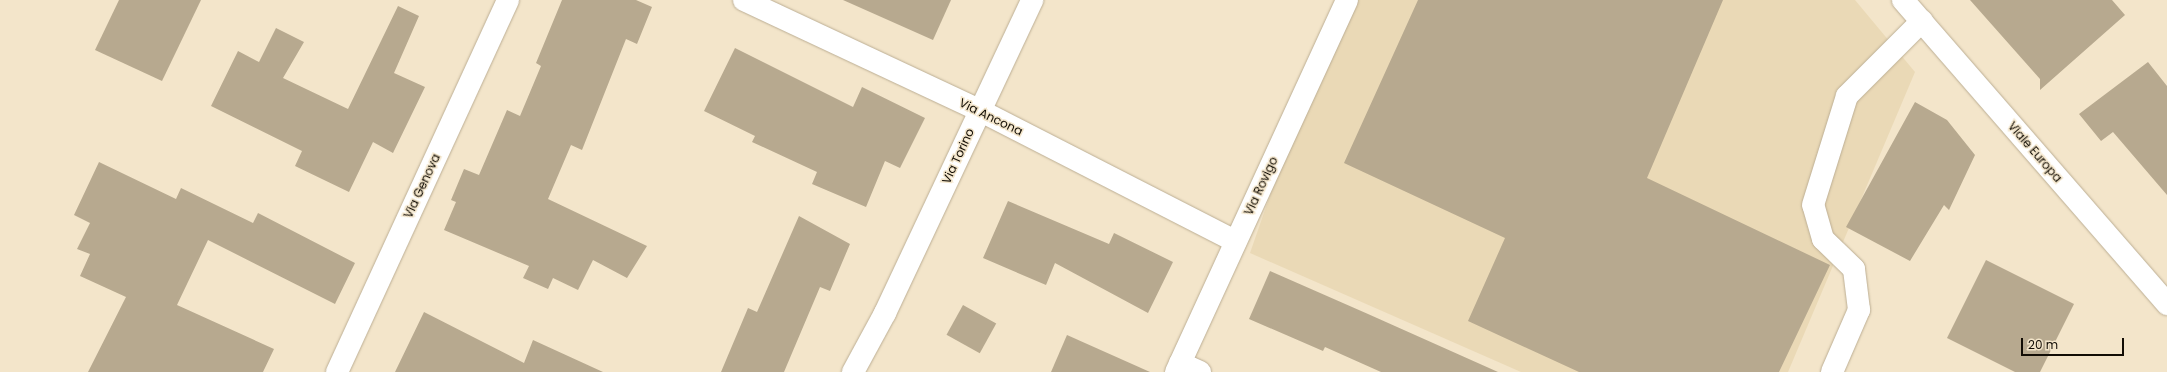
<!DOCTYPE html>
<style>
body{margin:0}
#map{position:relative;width:2167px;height:372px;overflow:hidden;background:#f3e5ca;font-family:Poppins,sans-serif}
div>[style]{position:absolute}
.built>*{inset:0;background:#ead9b6}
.building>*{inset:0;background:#b7a98f;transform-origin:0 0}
.roads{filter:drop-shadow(0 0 1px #bcae94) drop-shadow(0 0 1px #bcae94)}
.minor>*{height:22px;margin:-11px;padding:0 11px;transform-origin:11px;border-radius:11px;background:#fff}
span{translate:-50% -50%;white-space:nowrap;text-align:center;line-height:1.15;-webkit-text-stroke:3px #f3e5ca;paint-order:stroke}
.street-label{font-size:12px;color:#120d05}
.scale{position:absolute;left:2021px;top:338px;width:103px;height:18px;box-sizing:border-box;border:2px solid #120d05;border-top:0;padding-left:5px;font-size:12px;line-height:14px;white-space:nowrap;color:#120d05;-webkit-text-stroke:3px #f3e5ca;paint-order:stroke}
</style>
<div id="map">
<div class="built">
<i style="clip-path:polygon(1338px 0,1855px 0,1915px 72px,1788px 372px,1521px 372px,1250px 253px)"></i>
</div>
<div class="building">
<i style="clip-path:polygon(119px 0,201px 0,162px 81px,95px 50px)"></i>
<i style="clip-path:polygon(562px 0,636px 0,652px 7px,637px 44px,626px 39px,582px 150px,571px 145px,548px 199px,647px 246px,627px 278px,593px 260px,578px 290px,553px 278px,548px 289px,523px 278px,529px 266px,444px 230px,456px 202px,451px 200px,464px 169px,479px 175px,507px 110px,520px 116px,541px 66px,536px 63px)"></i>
<i style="clip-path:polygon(843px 0,951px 0,933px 40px)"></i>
<i style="clip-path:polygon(1418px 0,1723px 0,1647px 178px,1830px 265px,1779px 372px,1579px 372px,1468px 321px,1505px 238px,1344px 163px)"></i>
<i style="clip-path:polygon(1970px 0,2112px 0,2125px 15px,2040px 90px,2040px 79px)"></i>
<i style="clip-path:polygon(398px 6px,419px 16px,394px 73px,425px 87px,393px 153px,373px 142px,349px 192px,295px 166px,302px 151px,211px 106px,238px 51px,259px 62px,276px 28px,304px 42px,283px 78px,348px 109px)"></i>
<i style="clip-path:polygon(735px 48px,853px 107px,862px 87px,925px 118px,900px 168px,885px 161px,866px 207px,812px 184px,817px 172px,752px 142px,755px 136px,704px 111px)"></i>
<i style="clip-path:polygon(2148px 62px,2167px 86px,2167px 195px,2113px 132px,2101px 141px,2079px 114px)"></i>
<i style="clip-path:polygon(1915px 102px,1947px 120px,1975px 155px,1949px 210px,1944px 205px,1910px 261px,1846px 227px)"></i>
<i style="clip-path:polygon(99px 162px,176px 199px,181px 188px,253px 223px,258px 213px,355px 263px,335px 304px,208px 240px,177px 305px,274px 349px,263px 372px,88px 372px,126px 297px,80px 276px,90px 254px,77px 249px,90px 223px,74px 215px)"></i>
<i style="clip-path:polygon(1008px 201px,1109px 244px,1114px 233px,1173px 262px,1148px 313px,1055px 263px,1046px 285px,983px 258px)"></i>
<i style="clip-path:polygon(799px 216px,850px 244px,830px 291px,820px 287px,784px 372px,721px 372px,748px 308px,757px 312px)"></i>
<i style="clip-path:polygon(1986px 260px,2074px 304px,2040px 372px,2015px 372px,1947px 338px)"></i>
<i style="clip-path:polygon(1270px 271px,1368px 314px,1498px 372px,1381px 372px,1325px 347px,1323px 351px,1249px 319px)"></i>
<i style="left:963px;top:305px;width:38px;height:34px;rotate:29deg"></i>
<i style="clip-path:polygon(424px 312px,524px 363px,533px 340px,603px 372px,395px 372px)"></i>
<i style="clip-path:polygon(1067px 335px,1150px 372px,1051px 372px)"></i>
</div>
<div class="roads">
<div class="minor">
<i style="left:744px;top:0;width:259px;rotate:25.1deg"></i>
<i style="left:979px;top:110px;width:288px;rotate:27.1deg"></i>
<i style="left:1903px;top:0;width:403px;rotate:49deg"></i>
<i style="left:1180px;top:363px;width:22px;rotate:24deg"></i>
<i style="left:337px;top:372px;width:409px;rotate:-65.3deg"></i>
<i style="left:853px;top:372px;width:67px;rotate:-61.5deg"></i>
<i style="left:885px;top:313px;width:346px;rotate:-64.8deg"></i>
<i style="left:1176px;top:372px;width:409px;rotate:-65.3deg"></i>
<i style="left:1832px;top:372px;width:68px;rotate:-66.5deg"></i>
<i style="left:1859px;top:310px;width:41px;rotate:-97deg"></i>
<i style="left:1854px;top:269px;width:43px;rotate:-135.9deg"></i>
<i style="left:1823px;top:239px;width:35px;rotate:-106deg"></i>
<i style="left:1813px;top:205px;width:114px;rotate:-72.7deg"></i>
<i style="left:1847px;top:96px;width:106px;rotate:-45deg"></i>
</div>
</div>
<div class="street-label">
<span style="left:991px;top:117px;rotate:26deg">Via Ancona</span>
<span style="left:2035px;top:152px;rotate:49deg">Viale Europa</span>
<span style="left:958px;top:156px;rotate:-65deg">Via Torino</span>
<span style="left:422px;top:186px;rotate:-65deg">Via Genova</span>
<span style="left:1261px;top:186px;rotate:-65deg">Via Rovigo</span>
</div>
<div class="scale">20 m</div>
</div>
